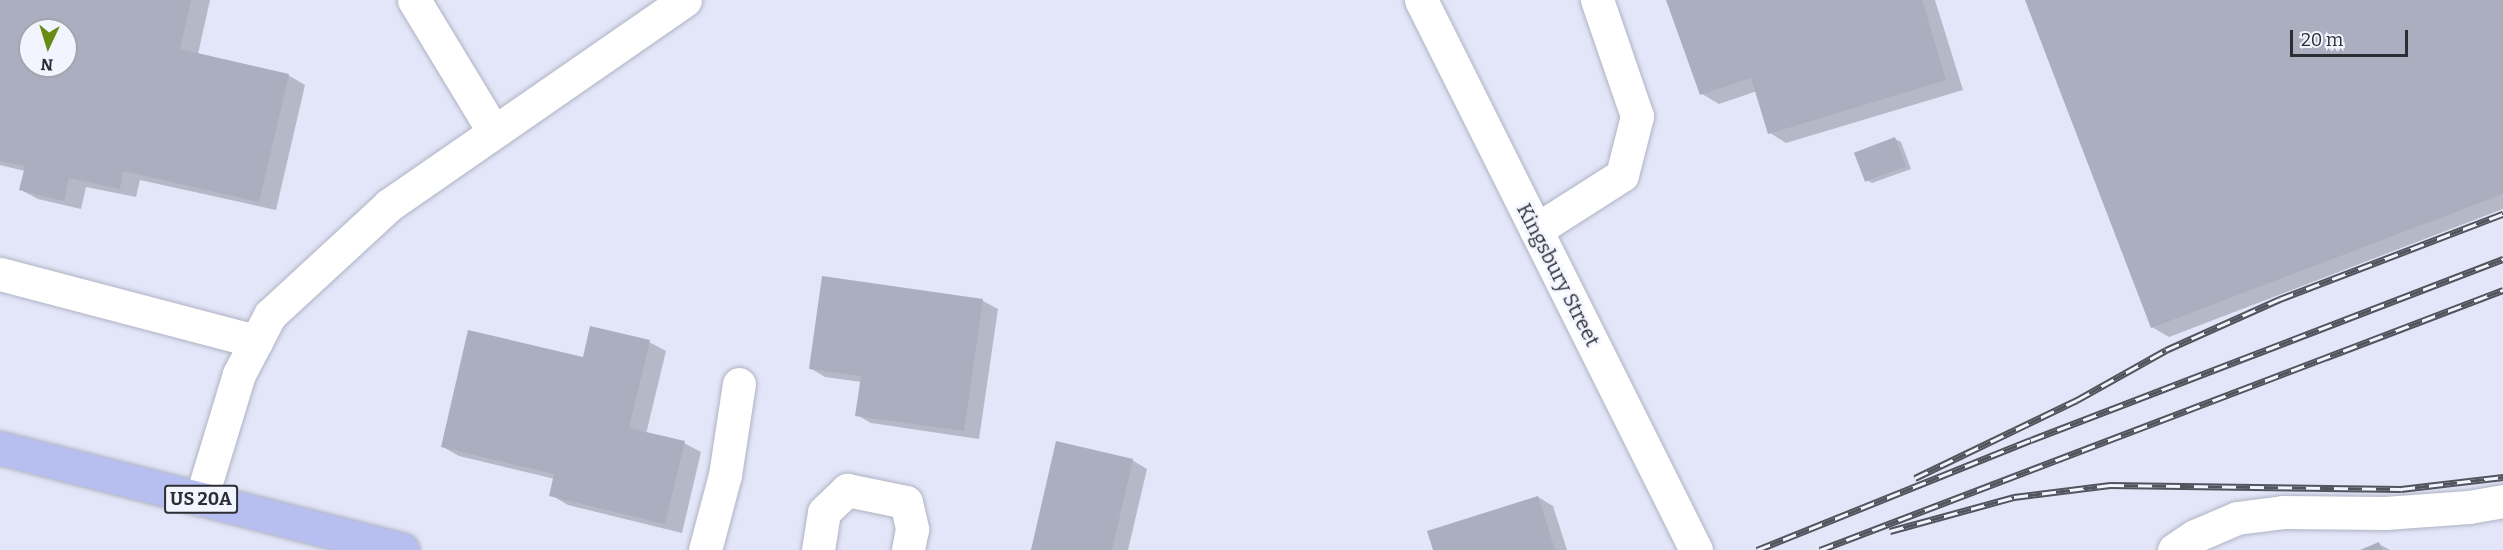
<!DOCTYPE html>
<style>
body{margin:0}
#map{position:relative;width:2503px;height:550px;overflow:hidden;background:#e3e6f8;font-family:Bitter,serif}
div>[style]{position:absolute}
.shadow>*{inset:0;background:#0003}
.building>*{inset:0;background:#aaaebe;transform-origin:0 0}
.roads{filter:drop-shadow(0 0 2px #afb3c3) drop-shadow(0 0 2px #afb3c3)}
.minor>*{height:33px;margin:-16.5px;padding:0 16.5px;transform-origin:16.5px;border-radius:16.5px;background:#fff}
.major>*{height:33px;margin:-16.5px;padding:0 16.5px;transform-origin:16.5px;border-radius:16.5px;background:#b7bff0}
.rail>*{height:7px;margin-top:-3.5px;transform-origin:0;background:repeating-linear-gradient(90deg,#f2f4ff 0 14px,#52545d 0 28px);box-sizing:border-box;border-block:2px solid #52545d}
span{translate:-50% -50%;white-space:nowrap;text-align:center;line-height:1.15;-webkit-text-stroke:4.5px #f2f4ff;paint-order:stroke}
.shield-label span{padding:2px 4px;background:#f2f4ff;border:2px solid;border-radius:4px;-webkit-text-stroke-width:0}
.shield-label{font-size:18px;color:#2c2e34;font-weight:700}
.street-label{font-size:20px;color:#2c2e34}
.north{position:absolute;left:18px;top:18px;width:60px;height:60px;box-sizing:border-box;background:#f2f4ff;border:2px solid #a3a5ae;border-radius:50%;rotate:184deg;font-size:16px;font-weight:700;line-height:24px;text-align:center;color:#2c2e34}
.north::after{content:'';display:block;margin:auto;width:21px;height:27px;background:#688c13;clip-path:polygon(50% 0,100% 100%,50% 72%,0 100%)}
.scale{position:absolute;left:2290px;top:30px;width:118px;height:27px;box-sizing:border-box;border:3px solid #2c2e34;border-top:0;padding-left:8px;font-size:18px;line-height:21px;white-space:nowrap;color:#2c2e34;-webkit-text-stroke:4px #f2f4ff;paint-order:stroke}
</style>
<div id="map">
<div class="shadow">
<i style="clip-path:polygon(evenodd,0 0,210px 0,198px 54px,288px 75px,305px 85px,276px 210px,140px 180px,136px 197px,86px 187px,81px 209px,38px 199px,21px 190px,25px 171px,0 165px,0 0,30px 30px,66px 30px,66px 66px,30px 66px,30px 30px)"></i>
<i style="clip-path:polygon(1667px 0,1935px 0,1963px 90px,1786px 143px,1770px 133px,1757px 91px,1719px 104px,1702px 94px)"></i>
<i style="clip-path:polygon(2026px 0,2503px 0,2503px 209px,2169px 337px,2152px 327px)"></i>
<i style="clip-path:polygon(1895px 139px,1901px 142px,1911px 169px,1872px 183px,1867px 180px)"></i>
<i style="clip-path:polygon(823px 278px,983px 301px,998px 309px,979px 439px,871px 423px,857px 415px,862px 382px,825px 377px,810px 368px)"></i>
<i style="clip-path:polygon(649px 342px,666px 351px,646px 434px,684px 443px,701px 452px,682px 533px,568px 505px,551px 495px,555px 479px,459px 456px,443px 447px,584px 359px)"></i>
<i style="clip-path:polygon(1132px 460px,1147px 469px,1128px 550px,1032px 550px)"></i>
<i style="clip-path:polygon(1538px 497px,1553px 506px,1567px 550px,1435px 550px)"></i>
<i style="clip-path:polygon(2379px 544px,2390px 550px,2364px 550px)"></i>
</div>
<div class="building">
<i style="clip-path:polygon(evenodd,0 0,191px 0,180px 49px,289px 74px,259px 202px,123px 171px,120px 189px,69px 178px,64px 201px,19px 190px,25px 166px,0 161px,0 0,30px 30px,66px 30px,66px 66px,30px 66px,30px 30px)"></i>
<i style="clip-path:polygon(1666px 0,1922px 0,1946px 80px,1768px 134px,1751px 78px,1700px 95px)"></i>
<i style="clip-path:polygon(2025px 0,2503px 0,2503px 194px,2151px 328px)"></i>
<i style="left:1895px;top:137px;width:31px;height:44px;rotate:69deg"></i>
<i style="clip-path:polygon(822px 276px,983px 299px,964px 431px,855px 416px,861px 376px,809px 369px)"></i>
<i style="clip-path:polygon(590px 326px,650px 340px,629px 428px,685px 441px,665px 524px,549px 496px,554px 474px,441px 447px,468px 330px,583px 357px)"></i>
<i style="clip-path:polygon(1056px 441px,1133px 459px,1112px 550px,1031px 550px)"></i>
<i style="clip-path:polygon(1538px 496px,1555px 550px,1433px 550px,1427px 531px)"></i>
<i style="clip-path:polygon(2379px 542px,2382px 550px,2360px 550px)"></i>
</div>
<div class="roads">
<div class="minor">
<i style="left:414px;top:0;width:154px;rotate:58.8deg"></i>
<i style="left:1421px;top:0;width:615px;rotate:63.43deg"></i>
<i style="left:1536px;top:230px;width:102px;rotate:-32.6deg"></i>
<i style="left:1622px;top:175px;width:61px;rotate:-75.7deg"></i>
<i style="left:1637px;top:116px;width:123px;rotate:-109deg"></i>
<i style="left:0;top:274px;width:265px;rotate:14.7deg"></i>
<i style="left:201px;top:499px;width:131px;rotate:-73.1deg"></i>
<i style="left:239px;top:374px;width:67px;rotate:-62.3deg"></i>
<i style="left:270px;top:315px;width:162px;rotate:-42.7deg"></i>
<i style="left:389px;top:205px;width:360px;rotate:-34.7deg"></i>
<i style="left:705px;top:550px;width:78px;rotate:-75.1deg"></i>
<i style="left:725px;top:475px;width:92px;rotate:-81.3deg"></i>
<i style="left:818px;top:550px;width:38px;rotate:-81deg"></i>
<i style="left:824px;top:512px;width:32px;rotate:-44deg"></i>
<i style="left:847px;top:490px;width:60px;rotate:11.5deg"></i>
<i style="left:906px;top:502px;width:28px;rotate:77deg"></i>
<i style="left:912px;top:529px;width:21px;rotate:101deg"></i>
<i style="left:2174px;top:550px;width:25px;rotate:-34deg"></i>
<i style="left:2195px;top:536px;width:46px;rotate:-23.2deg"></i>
<i style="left:2237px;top:518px;width:46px;rotate:-7.4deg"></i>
<i style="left:2283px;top:512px;width:102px;rotate:0.6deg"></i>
<i style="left:2385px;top:513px;width:84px;rotate:-4.1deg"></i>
<i style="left:2469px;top:507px;width:35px;rotate:-10deg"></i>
</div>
<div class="major">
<i style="left:0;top:448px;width:415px;rotate:14.2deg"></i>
</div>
</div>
<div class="rail">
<i style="left:1915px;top:478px;width:180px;rotate:-25.7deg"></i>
<i style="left:2077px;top:400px;width:102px;rotate:-29.3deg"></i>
<i style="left:2166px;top:350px;width:125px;rotate:-24.1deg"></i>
<i style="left:2280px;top:299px;width:239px;rotate:-20.9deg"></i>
<i style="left:1890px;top:531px;width:129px;rotate:-15.3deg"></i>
<i style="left:2014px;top:497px;width:97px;rotate:-7.1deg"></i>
<i style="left:2110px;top:485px;width:291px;rotate:0.8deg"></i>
<i style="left:2401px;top:489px;width:103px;rotate:-6.7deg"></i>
<i style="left:1757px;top:550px;width:295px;rotate:-21.9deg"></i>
<i style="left:2031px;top:440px;width:506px;rotate:-20.98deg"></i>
<i style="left:1820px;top:550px;width:731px;rotate:-20.84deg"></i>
</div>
<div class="shield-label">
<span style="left:201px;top:499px">US 20A</span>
</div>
<div class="street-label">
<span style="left:1558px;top:275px;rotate:63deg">Kingsbury Street</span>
</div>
<div class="north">N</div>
<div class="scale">20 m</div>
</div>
